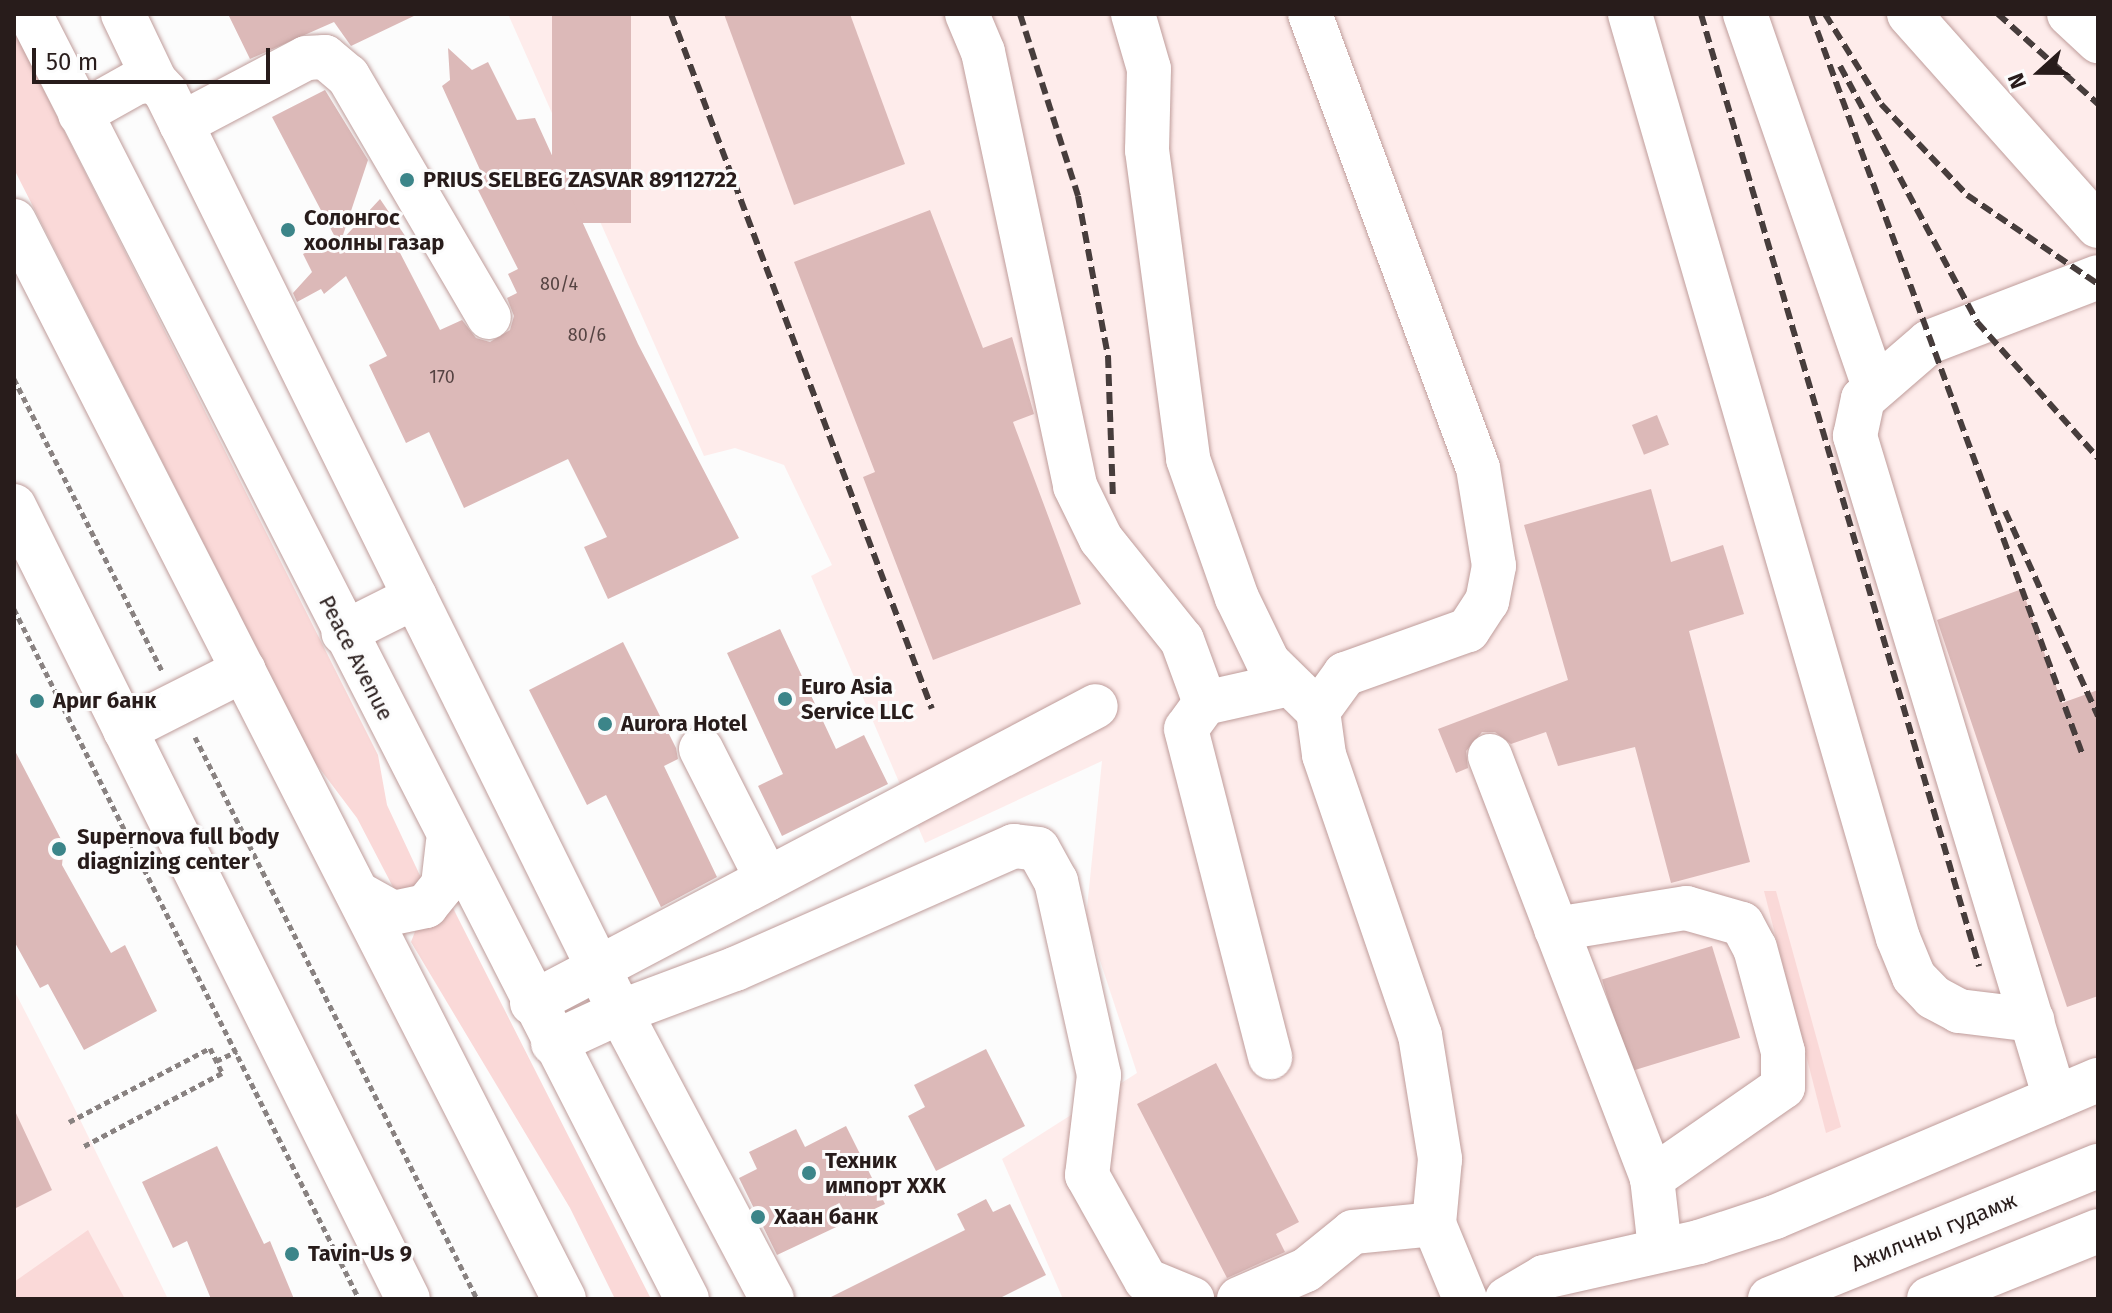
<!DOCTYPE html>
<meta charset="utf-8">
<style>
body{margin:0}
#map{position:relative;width:2112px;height:1313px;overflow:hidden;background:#fcfcfc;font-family:"Fira Sans",sans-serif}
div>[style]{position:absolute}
.built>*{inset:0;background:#feeceb}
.green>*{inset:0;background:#fad9d8}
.building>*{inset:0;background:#dcb9b8;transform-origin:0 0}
.path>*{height:5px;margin-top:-2.5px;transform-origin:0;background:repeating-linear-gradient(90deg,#898281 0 6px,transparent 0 10px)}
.roads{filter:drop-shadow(0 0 2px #bf9d9b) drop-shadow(0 0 2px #bf9d9b)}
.minor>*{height:44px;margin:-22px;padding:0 22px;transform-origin:22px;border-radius:22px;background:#fff}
.major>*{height:44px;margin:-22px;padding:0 22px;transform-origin:22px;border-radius:22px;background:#fff}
.highway>*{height:44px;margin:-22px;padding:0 22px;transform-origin:22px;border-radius:22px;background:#fff}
.rail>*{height:6px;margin-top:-3px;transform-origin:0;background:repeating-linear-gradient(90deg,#473d3c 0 12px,transparent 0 18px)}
.dots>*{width:22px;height:22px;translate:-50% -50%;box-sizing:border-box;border:4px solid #fcfcfc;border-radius:50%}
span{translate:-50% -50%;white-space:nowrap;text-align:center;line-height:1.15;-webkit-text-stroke:6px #fcfcfc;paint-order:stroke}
.number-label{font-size:18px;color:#554342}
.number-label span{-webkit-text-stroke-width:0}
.poi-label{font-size:22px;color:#281c1b;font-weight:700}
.left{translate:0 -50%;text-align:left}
.street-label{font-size:22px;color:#281c1b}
.frame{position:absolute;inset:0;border:16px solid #281c1b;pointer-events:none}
.north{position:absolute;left:2000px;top:32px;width:80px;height:80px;-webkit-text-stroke:6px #fcfcfc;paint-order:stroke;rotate:249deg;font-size:22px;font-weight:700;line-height:32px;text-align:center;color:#281c1b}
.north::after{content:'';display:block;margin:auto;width:28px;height:36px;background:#281c1b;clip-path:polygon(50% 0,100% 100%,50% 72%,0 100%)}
.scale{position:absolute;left:32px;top:48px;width:238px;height:36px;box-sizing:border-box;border:4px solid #281c1b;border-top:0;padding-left:10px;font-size:24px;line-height:28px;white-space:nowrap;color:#281c1b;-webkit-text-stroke:6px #fcfcfc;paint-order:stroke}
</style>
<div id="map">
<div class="built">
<i style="clip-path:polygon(508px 14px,2098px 14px,2098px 1299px,1063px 1299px,1002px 1159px,1137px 1073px,1086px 918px,1102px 761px,925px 843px,811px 576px,832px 565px,784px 465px,735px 448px,704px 456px)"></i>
<i style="clip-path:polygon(14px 990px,65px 1089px,168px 1299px,14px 1299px)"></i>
</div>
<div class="green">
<i style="clip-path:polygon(14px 31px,378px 755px,387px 805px,423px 882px,403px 894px,394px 889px,357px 818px,314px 761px,14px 169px)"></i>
<i style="clip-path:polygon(1764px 891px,1776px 891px,1841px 1127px,1826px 1133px)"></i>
<i style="clip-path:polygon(453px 908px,457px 916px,651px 1299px,615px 1299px,570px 1208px,411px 942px,416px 929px)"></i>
<i style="clip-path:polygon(88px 1230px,125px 1299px,14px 1299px,14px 1282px)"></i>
</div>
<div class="building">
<i style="clip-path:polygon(228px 14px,418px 14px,351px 46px,334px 22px,250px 59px)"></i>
<i style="left:552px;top:14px;width:79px;height:209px"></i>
<i style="clip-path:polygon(724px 14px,850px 14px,905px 164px,794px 205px)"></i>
<i style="clip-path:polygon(448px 48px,472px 70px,488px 62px,517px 120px,535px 118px,638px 344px,739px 538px,608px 599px,584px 547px,607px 537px,568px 459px,464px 508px,429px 432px,406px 443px,369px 365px,387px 356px,346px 276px,324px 294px,321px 289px,297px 302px,293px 293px,312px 272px,303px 254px,335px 237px,272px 117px,325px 90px,368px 160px,341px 241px,380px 199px,410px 243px,398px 249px,440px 330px,462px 320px,476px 338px,490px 342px,510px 330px,514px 316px,507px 298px,517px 293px,508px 274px,518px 269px,477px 188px,486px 183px,442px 86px,450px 80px)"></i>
<i style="clip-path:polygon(930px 210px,983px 348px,1012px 337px,1034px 414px,1013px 422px,1081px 604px,933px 660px,863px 477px,875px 472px,794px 262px)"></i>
<i style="left:1657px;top:415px;width:32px;height:27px;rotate:68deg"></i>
<i style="clip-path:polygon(1651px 489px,1671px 562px,1723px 545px,1744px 614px,1689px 631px,1750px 862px,1671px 883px,1635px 747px,1558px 766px,1546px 732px,1511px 744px,1495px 732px,1482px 732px,1466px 751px,1468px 768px,1456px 773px,1438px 729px,1568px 680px,1524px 525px)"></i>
<i style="clip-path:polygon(2022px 589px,2062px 703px,2098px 690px,2098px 996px,2067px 1007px,1937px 620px)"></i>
<i style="clip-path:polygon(780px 629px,836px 749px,864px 735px,888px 784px,782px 836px,758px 786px,783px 774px,727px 653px)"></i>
<i style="clip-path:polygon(623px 642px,676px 748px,678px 759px,664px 766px,717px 877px,661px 907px,606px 795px,587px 805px,529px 690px)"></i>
<i style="clip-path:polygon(14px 749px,64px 845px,62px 865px,111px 953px,125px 945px,157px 1011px,84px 1050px,48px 984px,40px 988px,14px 941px)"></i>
<i style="left:1712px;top:946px;width:96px;height:115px;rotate:73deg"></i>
<i style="clip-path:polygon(986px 1049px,1025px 1126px,936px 1171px,908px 1116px,925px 1107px,914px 1085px)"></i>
<i style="clip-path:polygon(1216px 1063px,1299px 1222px,1276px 1234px,1285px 1252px,1227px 1278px,1137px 1104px)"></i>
<i style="clip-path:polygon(14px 1109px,52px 1190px,14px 1209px)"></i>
<i style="clip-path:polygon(846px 1126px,885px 1204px,777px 1255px,739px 1178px,757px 1169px,749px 1152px,796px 1129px,805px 1147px)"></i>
<i style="clip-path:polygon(217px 1146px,264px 1244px,270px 1241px,294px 1299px,211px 1299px,187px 1241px,173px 1248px,142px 1182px)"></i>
<i style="clip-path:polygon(986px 1199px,993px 1212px,1010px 1204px,1046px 1275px,998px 1299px,827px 1299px,965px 1230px,957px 1214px)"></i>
</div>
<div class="path">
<i style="left:14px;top:379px;width:327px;rotate:63.1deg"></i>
<i style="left:14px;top:609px;width:771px;rotate:63.43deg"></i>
<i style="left:195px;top:737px;width:629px;rotate:63.35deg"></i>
<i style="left:216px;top:1061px;width:23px;rotate:-25deg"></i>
<i style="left:69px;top:1122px;width:159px;rotate:-27.7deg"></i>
<i style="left:210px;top:1048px;width:28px;rotate:64deg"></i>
<i style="left:222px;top:1073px;width:158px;rotate:152.1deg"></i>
</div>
<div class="roads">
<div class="minor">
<i style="left:123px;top:14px;width:74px;rotate:64.5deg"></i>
<i style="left:967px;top:14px;width:41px;rotate:67.2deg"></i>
<i style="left:983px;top:52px;width:444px;rotate:78deg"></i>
<i style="left:1075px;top:486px;width:59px;rotate:63.9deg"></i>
<i style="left:1101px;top:539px;width:129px;rotate:51.3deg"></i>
<i style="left:1182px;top:640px;width:67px;rotate:69.9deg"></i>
<i style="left:1205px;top:703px;width:32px;rotate:126deg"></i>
<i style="left:1186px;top:729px;width:339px;rotate:75.6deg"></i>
<i style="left:1133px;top:14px;width:57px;rotate:73.8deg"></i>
<i style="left:1149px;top:69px;width:81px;rotate:91.4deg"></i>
<i style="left:1147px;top:150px;width:312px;rotate:82.4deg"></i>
<i style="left:1188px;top:459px;width:147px;rotate:70.6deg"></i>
<i style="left:1237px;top:598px;width:71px;rotate:64.2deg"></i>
<i style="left:1268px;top:662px;width:70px;rotate:44.4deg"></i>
<i style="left:1310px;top:14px;width:484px;rotate:69.7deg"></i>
<i style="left:1478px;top:468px;width:99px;rotate:80.7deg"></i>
<i style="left:1494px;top:566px;width:36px;rotate:101deg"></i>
<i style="left:1487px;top:601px;width:35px;rotate:123deg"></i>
<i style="left:1468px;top:630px;width:131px;rotate:160.3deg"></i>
<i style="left:1345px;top:674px;width:46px;rotate:126.1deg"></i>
<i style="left:1318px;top:711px;width:44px;rotate:82.2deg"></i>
<i style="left:1324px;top:755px;width:296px;rotate:71.1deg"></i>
<i style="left:1420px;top:1035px;width:126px;rotate:80.8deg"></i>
<i style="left:1440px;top:1159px;width:65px;rotate:95.3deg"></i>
<i style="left:1434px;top:1224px;width:81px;rotate:67.5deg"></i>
<i style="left:1630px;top:14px;width:962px;rotate:73.83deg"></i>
<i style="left:1898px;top:938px;width:42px;rotate:67.7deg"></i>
<i style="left:1914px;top:977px;width:28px;rotate:46deg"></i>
<i style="left:1933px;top:997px;width:30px;rotate:28deg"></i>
<i style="left:1959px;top:1011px;width:74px;rotate:7deg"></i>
<i style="left:1745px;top:14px;width:395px;rotate:70.9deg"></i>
<i style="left:1909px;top:14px;width:284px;rotate:48.3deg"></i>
<i style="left:2069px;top:14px;width:40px;rotate:43deg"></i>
<i style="left:80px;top:114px;width:65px;rotate:-29.3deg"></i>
<i style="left:137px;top:82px;width:18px;rotate:-3deg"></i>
<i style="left:155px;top:81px;width:16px;rotate:47deg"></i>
<i style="left:166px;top:93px;width:562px;rotate:63.71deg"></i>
<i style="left:415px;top:597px;width:80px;rotate:153.4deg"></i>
<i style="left:181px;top:124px;width:141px;rotate:-27.8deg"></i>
<i style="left:306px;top:58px;width:19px;rotate:-3deg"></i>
<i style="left:325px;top:57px;width:30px;rotate:40deg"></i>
<i style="left:348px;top:76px;width:279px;rotate:59.7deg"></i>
<i style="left:14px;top:506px;width:885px;rotate:63.58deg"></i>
<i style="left:415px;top:597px;width:463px;rotate:63.7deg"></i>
<i style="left:620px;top:1012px;width:123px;rotate:-20.5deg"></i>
<i style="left:735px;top:969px;width:305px;rotate:-23.8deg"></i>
<i style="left:1014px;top:846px;width:24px;rotate:7deg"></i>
<i style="left:1038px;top:849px;width:37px;rotate:61deg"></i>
<i style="left:1056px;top:881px;width:199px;rotate:77.5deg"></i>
<i style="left:1099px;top:1075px;width:101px;rotate:96.8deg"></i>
<i style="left:1087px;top:1175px;width:120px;rotate:60.7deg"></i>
<i style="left:1146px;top:1280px;width:50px;rotate:22.4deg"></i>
<i style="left:1205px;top:703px;width:86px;rotate:-12.7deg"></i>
<i style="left:125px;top:730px;width:133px;rotate:-26.8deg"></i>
<i style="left:701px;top:749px;width:146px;rotate:63.1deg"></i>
<i style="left:1490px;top:756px;width:452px;rotate:69deg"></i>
<i style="left:1652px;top:1178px;width:70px;rotate:83.5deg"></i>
<i style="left:1556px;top:929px;width:132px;rotate:-9.2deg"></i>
<i style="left:1686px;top:908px;width:58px;rotate:15.9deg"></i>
<i style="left:1742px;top:924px;width:27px;rotate:62deg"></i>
<i style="left:1755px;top:948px;width:108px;rotate:74.9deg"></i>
<i style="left:1783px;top:1052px;width:35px;rotate:90deg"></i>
<i style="left:1783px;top:1087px;width:160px;rotate:145.2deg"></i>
<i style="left:532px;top:1003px;width:637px;rotate:-27.77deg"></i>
<i style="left:553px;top:1043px;width:74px;rotate:-24.8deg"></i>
<i style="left:620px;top:1012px;width:325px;rotate:62.1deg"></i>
<i style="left:2055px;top:1098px;width:692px;rotate:-106.81deg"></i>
<i style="left:1855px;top:436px;width:38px;rotate:-78deg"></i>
<i style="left:1863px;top:399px;width:87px;rotate:-40.8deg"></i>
<i style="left:1929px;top:342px;width:181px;rotate:-21deg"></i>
<i style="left:1239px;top:1299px;width:73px;rotate:-23.4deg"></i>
<i style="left:1306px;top:1270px;width:60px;rotate:-39deg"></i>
<i style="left:1353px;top:1232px;width:81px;rotate:-5.6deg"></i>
<i style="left:1507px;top:1299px;width:43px;rotate:-30.7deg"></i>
<i style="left:1544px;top:1277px;width:159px;rotate:-12.7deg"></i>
<i style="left:1699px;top:1242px;width:80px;rotate:-18.2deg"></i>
<i style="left:1775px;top:1217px;width:351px;rotate:-23deg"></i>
</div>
<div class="major">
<i style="left:1770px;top:1299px;width:354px;rotate:-22.1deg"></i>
<i style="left:1929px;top:1299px;width:182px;rotate:-21.9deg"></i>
</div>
<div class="highway">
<i style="left:30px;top:14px;width:1443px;rotate:62.92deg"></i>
<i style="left:14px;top:221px;width:1210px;rotate:62.97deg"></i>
<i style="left:359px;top:894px;width:39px;rotate:29deg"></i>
<i style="left:393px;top:913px;width:34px;rotate:-12deg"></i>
<i style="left:426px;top:906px;width:27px;rotate:-51deg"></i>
<i style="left:443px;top:885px;width:43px;rotate:-83.4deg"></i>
</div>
</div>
<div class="rail">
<i style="left:671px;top:14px;width:742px;rotate:69.42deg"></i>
<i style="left:1020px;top:14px;width:191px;rotate:72.3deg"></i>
<i style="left:1078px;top:196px;width:163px;rotate:79.4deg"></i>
<i style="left:1108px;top:356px;width:144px;rotate:88deg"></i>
<i style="left:1701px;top:14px;width:992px;rotate:73.72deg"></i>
<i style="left:1811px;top:14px;width:790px;rotate:69.87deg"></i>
<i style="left:1825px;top:14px;width:106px;rotate:58.1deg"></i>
<i style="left:1881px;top:104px;width:125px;rotate:46.6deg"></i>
<i style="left:1967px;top:195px;width:158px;rotate:34.2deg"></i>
<i style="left:1998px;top:14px;width:135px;rotate:42deg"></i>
<i style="left:1840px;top:66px;width:290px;rotate:61.8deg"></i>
<i style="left:1977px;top:322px;width:182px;rotate:48.3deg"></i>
<i style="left:2005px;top:511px;width:225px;rotate:65.6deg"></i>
</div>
<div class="dots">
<i style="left:407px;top:180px;background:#3c8589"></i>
<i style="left:288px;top:230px;background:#3c8589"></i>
<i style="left:785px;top:699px;background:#3c8589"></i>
<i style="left:37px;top:701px;background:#3c8589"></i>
<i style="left:605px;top:724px;background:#3c8589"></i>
<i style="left:59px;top:849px;background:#3c8589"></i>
<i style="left:809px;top:1173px;background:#3c8589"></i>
<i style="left:758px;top:1217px;background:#3c8589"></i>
<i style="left:292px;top:1254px;background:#3c8589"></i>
</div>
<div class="number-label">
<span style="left:559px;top:284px">80/4</span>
<span style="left:587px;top:335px">80/6</span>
<span style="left:442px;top:377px">170</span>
</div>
<div class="poi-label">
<span class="left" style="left:423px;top:180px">PRIUS SELBEG ZASVAR 89112722</span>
<span class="left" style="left:304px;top:230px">Солонгос<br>хоолны газар</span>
<span class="left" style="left:801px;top:699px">Euro Asia<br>Service LLC</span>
<span class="left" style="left:53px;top:701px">Ариг банк</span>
<span class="left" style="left:621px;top:724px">Aurora Hotel</span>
<span class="left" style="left:77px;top:849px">Supernova full body<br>diagnizing center</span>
<span class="left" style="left:825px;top:1173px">Техник<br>импорт ХХК</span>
<span class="left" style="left:774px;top:1217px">Хаан банк</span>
<span class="left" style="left:308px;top:1254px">Tavin-Us 9</span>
</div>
<div class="street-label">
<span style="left:356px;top:658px;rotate:63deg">Peace Avenue</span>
<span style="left:1934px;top:1232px;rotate:-22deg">Ажилчны гудамж</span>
</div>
<div class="frame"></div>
<div class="north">N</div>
<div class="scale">50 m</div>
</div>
